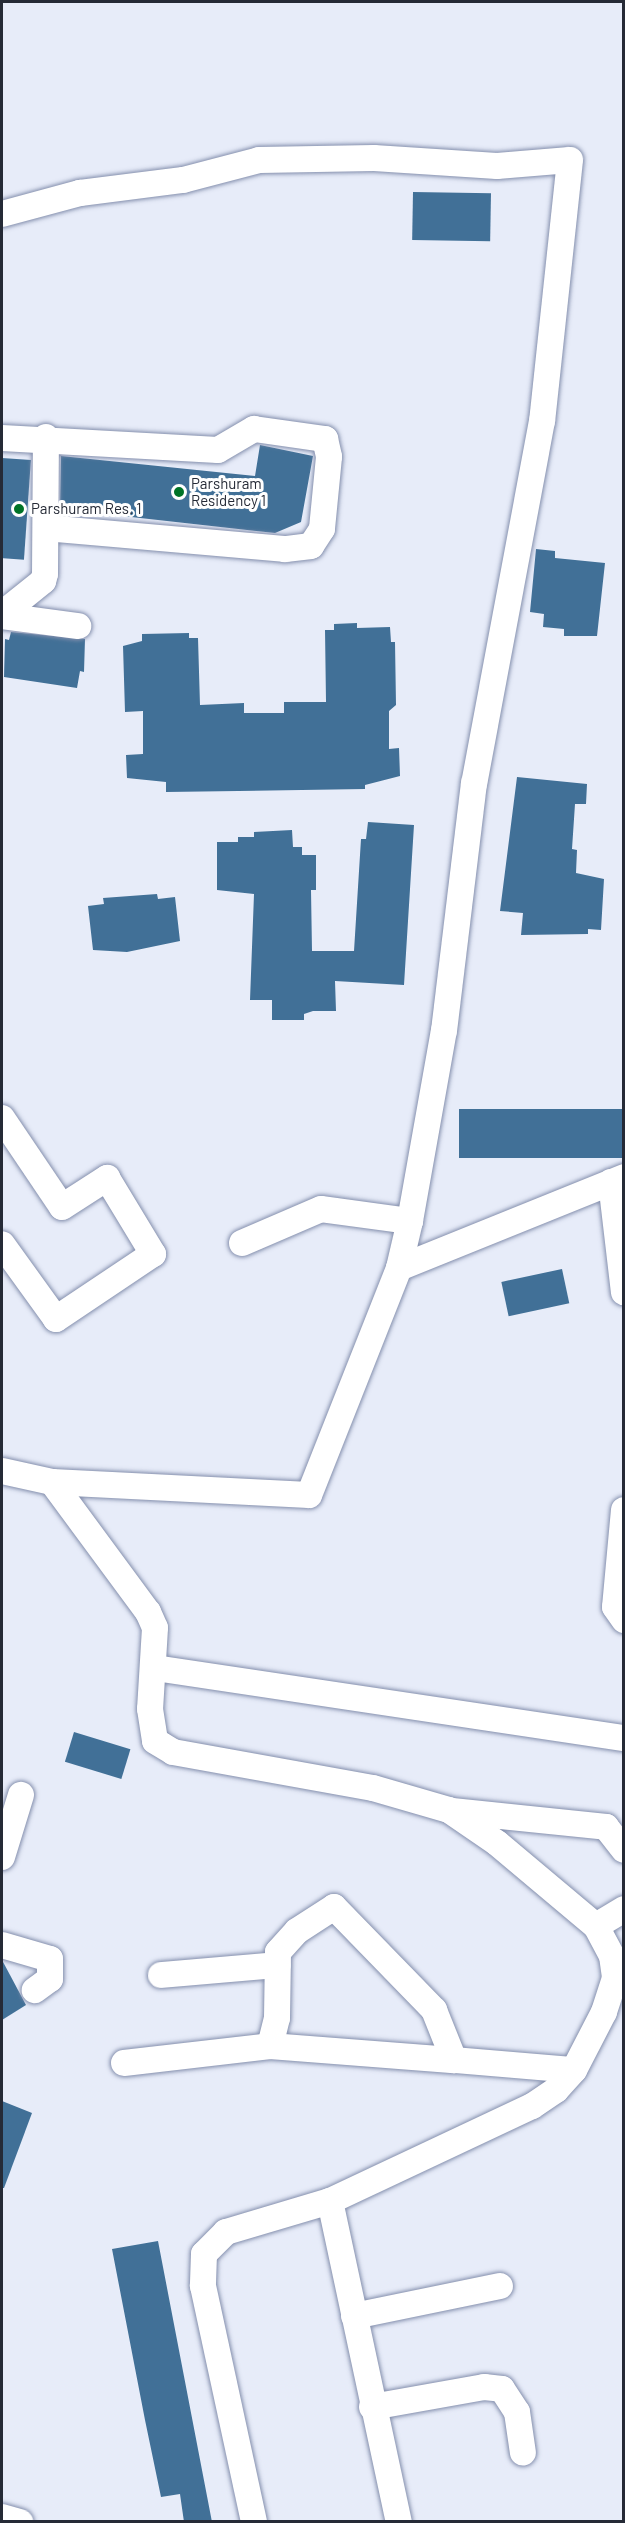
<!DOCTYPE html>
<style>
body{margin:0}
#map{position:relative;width:625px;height:2523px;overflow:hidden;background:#e7ecf9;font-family:Barlow,sans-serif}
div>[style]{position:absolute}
.building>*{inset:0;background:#417097;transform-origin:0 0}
.roads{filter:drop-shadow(0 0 2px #848fad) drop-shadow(0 0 2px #848fad)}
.minor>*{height:26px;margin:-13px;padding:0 13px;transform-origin:13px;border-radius:13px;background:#fff}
.dots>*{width:16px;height:16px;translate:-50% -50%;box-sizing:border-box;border:3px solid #fff;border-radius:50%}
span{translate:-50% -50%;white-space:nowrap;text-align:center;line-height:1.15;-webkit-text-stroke:6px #fff;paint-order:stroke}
.poi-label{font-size:15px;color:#252a36}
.left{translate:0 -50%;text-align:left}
.frame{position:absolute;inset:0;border:3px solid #252a36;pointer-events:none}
</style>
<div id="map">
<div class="building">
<i style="left:413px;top:192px;width:78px;height:48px;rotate:1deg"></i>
<i style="clip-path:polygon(260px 445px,313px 456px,301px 522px,275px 533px,60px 509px,61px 456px,255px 476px)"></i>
<i style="left:2px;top:458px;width:29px;height:100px;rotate:4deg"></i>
<i style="clip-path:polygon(536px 549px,555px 551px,555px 558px,605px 563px,597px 636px,564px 636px,564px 629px,543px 627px,544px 614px,530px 612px)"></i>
<i style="clip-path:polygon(357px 623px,357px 628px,390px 627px,391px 642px,395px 642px,396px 705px,389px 711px,389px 749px,399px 748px,400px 776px,365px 785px,365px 789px,166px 792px,166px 782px,127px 778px,126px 755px,143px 754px,143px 711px,125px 712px,123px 646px,142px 641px,142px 634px,189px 633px,189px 638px,198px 638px,200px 705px,244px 703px,244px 713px,284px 713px,284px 702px,326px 702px,325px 630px,334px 630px,334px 624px)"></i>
<i style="clip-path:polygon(11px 632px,85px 639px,84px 672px,80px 671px,77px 688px,4px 677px,5px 639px,9px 640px)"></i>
<i style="clip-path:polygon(517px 777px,587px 784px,586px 804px,575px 804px,572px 849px,577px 850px,576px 873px,604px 879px,601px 930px,588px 929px,588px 934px,521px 935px,523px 913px,500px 911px)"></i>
<i style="clip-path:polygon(368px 822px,414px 825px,404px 985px,335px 981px,336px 1011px,313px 1011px,304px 1014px,304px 1020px,272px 1020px,272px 1000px,250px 1000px,254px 894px,217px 890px,217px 842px,238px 842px,238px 837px,254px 837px,254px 832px,292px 830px,293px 847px,302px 847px,302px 855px,316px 855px,316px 890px,311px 890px,312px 951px,354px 951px,361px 839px,366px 839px)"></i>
<i style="clip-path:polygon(157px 894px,158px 899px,175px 897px,180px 941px,127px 952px,93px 950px,88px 906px,104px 904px,103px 898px)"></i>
<i style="left:624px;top:1109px;width:49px;height:165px;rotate:90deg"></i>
<i style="left:562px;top:1269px;width:35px;height:62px;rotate:78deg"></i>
<i style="left:74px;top:1732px;width:59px;height:31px;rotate:17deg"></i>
<i style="clip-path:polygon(2px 1960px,26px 2005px,2px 2020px)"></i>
<i style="clip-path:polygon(2px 2101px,32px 2113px,4px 2188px,2px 2188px)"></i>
<i style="clip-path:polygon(158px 2241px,212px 2522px,184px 2522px,180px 2494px,161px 2497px,145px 2420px,112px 2249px)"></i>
</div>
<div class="roads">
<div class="minor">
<i style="left:2px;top:214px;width:81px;rotate:-15.1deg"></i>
<i style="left:80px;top:193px;width:104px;rotate:-7.2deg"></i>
<i style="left:183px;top:180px;width:79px;rotate:-14.7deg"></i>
<i style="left:259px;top:160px;width:115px;rotate:-1deg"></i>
<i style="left:374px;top:158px;width:123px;rotate:3.7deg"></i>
<i style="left:497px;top:166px;width:73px;rotate:-4.7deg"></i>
<i style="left:570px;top:160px;width:262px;rotate:96.1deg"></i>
<i style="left:542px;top:421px;width:368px;rotate:100.6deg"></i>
<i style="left:474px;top:783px;width:249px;rotate:96.9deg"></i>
<i style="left:444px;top:1030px;width:194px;rotate:100.1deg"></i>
<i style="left:410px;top:1221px;width:48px;rotate:103.2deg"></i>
<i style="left:399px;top:1268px;width:244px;rotate:111.6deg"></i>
<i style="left:309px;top:1495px;width:257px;rotate:-177.1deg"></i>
<i style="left:52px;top:1482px;width:51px;rotate:-167.6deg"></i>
<i style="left:2px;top:438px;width:216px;rotate:3.2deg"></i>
<i style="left:218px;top:450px;width:42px;rotate:-30.3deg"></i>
<i style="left:254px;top:429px;width:72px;rotate:8deg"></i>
<i style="left:325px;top:439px;width:18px;rotate:77deg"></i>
<i style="left:329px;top:457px;width:72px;rotate:95.6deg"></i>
<i style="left:322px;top:529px;width:20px;rotate:123deg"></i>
<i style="left:311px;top:546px;width:26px;rotate:173deg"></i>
<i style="left:285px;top:549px;width:239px;rotate:-175deg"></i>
<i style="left:2px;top:614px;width:53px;rotate:-38.8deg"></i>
<i style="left:43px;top:581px;width:7px;rotate:-74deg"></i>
<i style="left:45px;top:574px;width:137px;rotate:-89.6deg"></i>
<i style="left:2px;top:616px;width:77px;rotate:7.5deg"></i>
<i style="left:2px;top:1118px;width:107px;rotate:56deg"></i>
<i style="left:62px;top:1207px;width:54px;rotate:-32.8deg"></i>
<i style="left:107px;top:1178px;width:89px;rotate:58.8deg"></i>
<i style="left:153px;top:1254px;width:117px;rotate:146.2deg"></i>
<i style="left:56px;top:1319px;width:92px;rotate:-125.8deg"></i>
<i style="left:611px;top:1182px;width:111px;rotate:83.3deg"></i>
<i style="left:242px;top:1243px;width:86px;rotate:-23.3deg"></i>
<i style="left:321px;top:1209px;width:90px;rotate:7.7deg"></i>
<i style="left:399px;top:1268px;width:243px;rotate:-22deg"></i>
<i style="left:52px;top:1482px;width:162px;rotate:53.6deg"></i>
<i style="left:148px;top:1612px;width:17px;rotate:66deg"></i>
<i style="left:155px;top:1628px;width:81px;rotate:93.5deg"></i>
<i style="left:150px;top:1709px;width:32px;rotate:81deg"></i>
<i style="left:155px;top:1741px;width:21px;rotate:31deg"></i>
<i style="left:173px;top:1752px;width:203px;rotate:10.2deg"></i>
<i style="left:373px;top:1788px;width:79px;rotate:16.1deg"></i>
<i style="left:449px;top:1810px;width:58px;rotate:34.5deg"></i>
<i style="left:497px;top:1843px;width:129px;rotate:40deg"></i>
<i style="left:596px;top:1926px;width:34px;rotate:62deg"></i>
<i style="left:612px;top:1956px;width:22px;rotate:82deg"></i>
<i style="left:615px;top:1978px;width:36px;rotate:108deg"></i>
<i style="left:604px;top:2012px;width:65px;rotate:117.3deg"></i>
<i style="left:574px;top:2070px;width:27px;rotate:132deg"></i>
<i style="left:556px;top:2090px;width:29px;rotate:146deg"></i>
<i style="left:532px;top:2106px;width:223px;rotate:154.8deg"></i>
<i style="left:330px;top:2201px;width:109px;rotate:163.4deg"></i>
<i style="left:226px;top:2232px;width:31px;rotate:135deg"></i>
<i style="left:204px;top:2254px;width:32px;rotate:92deg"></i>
<i style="left:203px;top:2286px;width:241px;rotate:77.8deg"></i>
<i style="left:624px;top:1510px;width:97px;rotate:95.3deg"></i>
<i style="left:615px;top:1607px;width:16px;rotate:55deg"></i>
<i style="left:155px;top:1668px;width:474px;rotate:8.5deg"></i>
<i style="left:452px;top:1811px;width:155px;rotate:5.9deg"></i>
<i style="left:606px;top:1827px;width:29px;rotate:52deg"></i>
<i style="left:2px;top:1857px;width:65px;rotate:-73deg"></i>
<i style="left:596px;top:1926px;width:33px;rotate:-31deg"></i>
<i style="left:2px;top:1945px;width:50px;rotate:16.3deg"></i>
<i style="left:50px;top:1959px;width:20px;rotate:90deg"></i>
<i style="left:50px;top:1979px;width:19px;rotate:144deg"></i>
<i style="left:161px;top:1975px;width:117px;rotate:-4.9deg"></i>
<i style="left:270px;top:2046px;width:185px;rotate:4.4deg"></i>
<i style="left:124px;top:2063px;width:147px;rotate:-6.6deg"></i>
<i style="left:270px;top:2046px;width:29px;rotate:-76deg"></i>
<i style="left:277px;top:2018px;width:66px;rotate:-89.1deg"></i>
<i style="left:278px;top:1952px;width:28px;rotate:-48deg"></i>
<i style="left:297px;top:1931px;width:44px;rotate:-33deg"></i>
<i style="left:334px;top:1907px;width:144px;rotate:45.8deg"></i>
<i style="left:434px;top:2010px;width:54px;rotate:68.2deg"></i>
<i style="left:454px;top:2060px;width:120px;rotate:4.8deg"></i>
<i style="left:330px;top:2201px;width:328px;rotate:77.9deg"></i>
<i style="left:354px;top:2316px;width:149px;rotate:-11.6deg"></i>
<i style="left:372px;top:2407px;width:114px;rotate:-10.1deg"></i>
<i style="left:484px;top:2387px;width:18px;rotate:6deg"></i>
<i style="left:502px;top:2389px;width:27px;rotate:57deg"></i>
<i style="left:517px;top:2412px;width:41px;rotate:81.7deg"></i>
<i style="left:2px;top:2517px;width:19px;rotate:16deg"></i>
</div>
</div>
<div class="dots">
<i style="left:179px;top:492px;background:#007327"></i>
<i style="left:19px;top:509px;background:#007327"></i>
</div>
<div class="poi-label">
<span class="left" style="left:191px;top:492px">Parshuram<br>Residency 1</span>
<span class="left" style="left:31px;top:509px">Parshuram Res. 1</span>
</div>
<div class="frame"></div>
</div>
